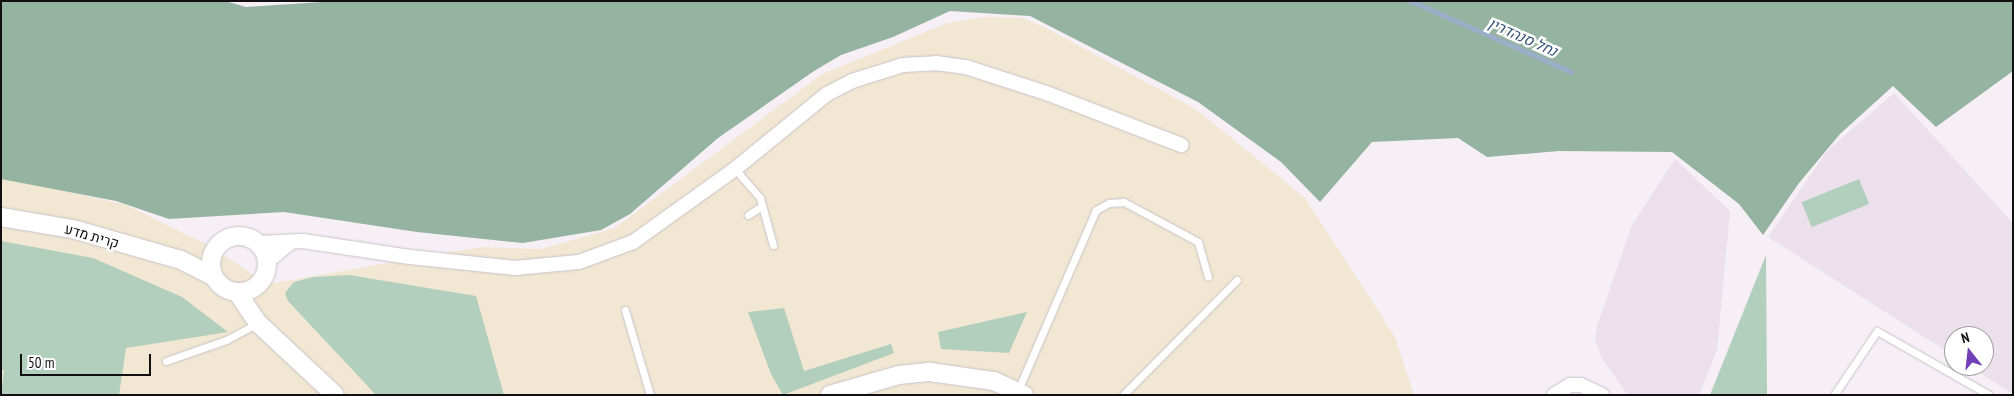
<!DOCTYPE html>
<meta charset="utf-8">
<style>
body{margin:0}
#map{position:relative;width:2014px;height:396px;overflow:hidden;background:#f6eff6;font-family:"PT Sans Narrow",Heebo,sans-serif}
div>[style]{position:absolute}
.industrial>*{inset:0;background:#f1e7d2}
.built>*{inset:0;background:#ece0ed}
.green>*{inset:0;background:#b2cebd;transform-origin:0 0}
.forest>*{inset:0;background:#95b3a1}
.stream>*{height:5px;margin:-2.5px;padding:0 2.5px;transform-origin:2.5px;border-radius:2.5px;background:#9aaec7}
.roads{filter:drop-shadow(0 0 1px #c9c3ca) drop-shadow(0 0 1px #c9c3ca)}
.service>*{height:7px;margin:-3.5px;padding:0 3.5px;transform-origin:3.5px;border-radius:3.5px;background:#fff}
.minor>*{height:14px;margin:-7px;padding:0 7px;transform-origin:7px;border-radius:7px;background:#fff}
.tertiary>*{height:18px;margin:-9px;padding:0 9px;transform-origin:9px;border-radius:9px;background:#fff}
.tertiary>.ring{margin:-9px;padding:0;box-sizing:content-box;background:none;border:18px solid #fff;border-radius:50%}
span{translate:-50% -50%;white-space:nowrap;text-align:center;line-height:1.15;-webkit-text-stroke:5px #fff;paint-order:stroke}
.street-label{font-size:14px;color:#110f11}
.water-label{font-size:15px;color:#335277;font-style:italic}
.frame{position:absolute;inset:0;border:2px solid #110f11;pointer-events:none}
.north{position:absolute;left:1944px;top:326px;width:50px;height:50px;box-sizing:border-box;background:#fff;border:1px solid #a09fa0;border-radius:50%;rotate:344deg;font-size:14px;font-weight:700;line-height:20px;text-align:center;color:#110f11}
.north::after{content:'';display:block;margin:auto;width:18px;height:22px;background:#723eb5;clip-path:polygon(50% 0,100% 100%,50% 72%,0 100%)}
.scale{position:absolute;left:20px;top:354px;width:131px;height:22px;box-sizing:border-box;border:2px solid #110f11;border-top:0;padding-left:6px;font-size:15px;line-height:18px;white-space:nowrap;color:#110f11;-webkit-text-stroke:4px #fff;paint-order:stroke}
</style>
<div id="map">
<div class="industrial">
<i style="clip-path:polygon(986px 17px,1022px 18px,1046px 28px,1197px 110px,1305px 198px,1395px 337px,1414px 395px,1px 395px,1px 177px,126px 205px,208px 245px,268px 284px,480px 247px,541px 249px,615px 228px,822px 74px,948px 23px)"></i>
</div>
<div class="built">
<i style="clip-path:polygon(1894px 93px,2013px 223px,2013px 394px,1969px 366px,1984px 366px,1984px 336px,1954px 336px,1954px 356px,1768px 237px,1827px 151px)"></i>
<i style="clip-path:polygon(1675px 159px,1730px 211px,1717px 350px,1699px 395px,1628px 395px,1602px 359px,1595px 340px,1597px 326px,1632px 225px)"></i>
</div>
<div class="green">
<i style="left:1859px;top:179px;width:27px;height:62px;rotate:68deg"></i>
<i style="clip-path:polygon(1px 241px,93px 258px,182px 297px,228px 332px,126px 348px,119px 395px,1px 395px,4px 370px,1px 370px)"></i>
<i style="clip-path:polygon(1766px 255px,1767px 395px,1710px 395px)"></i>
<i style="clip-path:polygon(349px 275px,476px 296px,504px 395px,376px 395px,288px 301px,285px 293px,294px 282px,313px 277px)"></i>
<i style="clip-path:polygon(784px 308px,804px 371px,891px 344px,894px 353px,783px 395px,771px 374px,748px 312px)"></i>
<i style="clip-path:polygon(1027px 312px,1009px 353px,941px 349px,938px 332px)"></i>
</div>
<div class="forest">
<i style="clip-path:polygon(1px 1px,225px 1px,246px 7px,336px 1px,2013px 1px,2013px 71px,1936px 127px,1893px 86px,1840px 134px,1799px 183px,1763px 235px,1739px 204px,1672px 152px,1559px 151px,1487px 157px,1458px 138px,1372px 142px,1320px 202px,1281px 162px,1198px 102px,1030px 16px,950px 11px,893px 37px,841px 55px,814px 71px,718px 138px,630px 214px,601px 230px,523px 243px,417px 232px,284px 212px,169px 219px,116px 201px,1px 179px)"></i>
</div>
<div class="stream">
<i style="left:1411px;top:1px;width:175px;rotate:23.9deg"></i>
</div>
<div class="roads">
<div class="service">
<i style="left:735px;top:169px;width:38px;rotate:49deg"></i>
<i style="left:760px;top:198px;width:49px;rotate:74.5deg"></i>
<i style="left:748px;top:215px;width:17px;rotate:-33deg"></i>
<i style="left:625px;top:310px;width:89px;rotate:73.6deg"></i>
<i style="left:166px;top:361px;width:64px;rotate:-19.3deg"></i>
<i style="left:226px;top:340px;width:36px;rotate:-28deg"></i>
<i style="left:1018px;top:390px;width:196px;rotate:-66.6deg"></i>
<i style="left:1096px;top:210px;width:15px;rotate:-28deg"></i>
<i style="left:1109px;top:203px;width:15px;rotate:-4deg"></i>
<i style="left:1124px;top:202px;width:84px;rotate:28.4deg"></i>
<i style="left:1198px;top:242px;width:36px;rotate:74deg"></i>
<i style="left:1123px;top:395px;width:162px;rotate:-45.3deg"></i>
<i style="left:1834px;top:395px;width:77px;rotate:-56.1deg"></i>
<i style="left:1877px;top:331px;width:129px;rotate:29.7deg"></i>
</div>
<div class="minor">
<i style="left:258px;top:243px;width:45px;rotate:-2.5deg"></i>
<i style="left:303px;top:241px;width:108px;rotate:8.5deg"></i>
<i style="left:410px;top:257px;width:106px;rotate:6deg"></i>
<i style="left:515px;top:268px;width:64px;rotate:-5.4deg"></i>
<i style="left:579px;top:262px;width:58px;rotate:-20.3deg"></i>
<i style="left:633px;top:242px;width:125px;rotate:-35.6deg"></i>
<i style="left:735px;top:169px;width:119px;rotate:-39.2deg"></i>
<i style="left:827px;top:94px;width:28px;rotate:-27deg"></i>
<i style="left:852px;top:81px;width:53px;rotate:-17.4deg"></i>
<i style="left:903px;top:65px;width:33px;rotate:-3deg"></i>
<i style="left:936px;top:63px;width:30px;rotate:8deg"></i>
<i style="left:966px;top:67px;width:87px;rotate:18deg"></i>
<i style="left:1049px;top:94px;width:142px;rotate:21.1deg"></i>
<i style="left:267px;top:262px;width:30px;rotate:-40deg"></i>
<i style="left:1554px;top:395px;width:19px;rotate:-32deg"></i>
<i style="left:1570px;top:385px;width:11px"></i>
<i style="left:1581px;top:385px;width:23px;rotate:25deg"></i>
</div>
<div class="tertiary">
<i style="left:1px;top:217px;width:73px;rotate:9.5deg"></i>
<i style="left:73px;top:229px;width:112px;rotate:16deg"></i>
<i style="left:181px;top:260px;width:36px;rotate:27deg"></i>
<i class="ring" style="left:211px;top:236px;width:38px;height:38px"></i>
<i style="left:237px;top:292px;width:37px;rotate:56deg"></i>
<i style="left:258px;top:323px;width:105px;rotate:43.1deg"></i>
<i style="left:830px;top:395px;width:72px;rotate:-16.2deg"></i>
<i style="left:899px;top:375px;width:31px;rotate:-6deg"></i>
<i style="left:930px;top:372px;width:65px;rotate:8deg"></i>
<i style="left:994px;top:381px;width:33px;rotate:25deg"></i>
</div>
</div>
<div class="street-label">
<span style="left:92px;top:236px;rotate:16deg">קרית מדע</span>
</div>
<div class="water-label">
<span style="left:1523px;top:37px;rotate:24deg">נחל סנהדרין</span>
</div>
<div class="frame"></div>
<div class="north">N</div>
<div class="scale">50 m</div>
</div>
